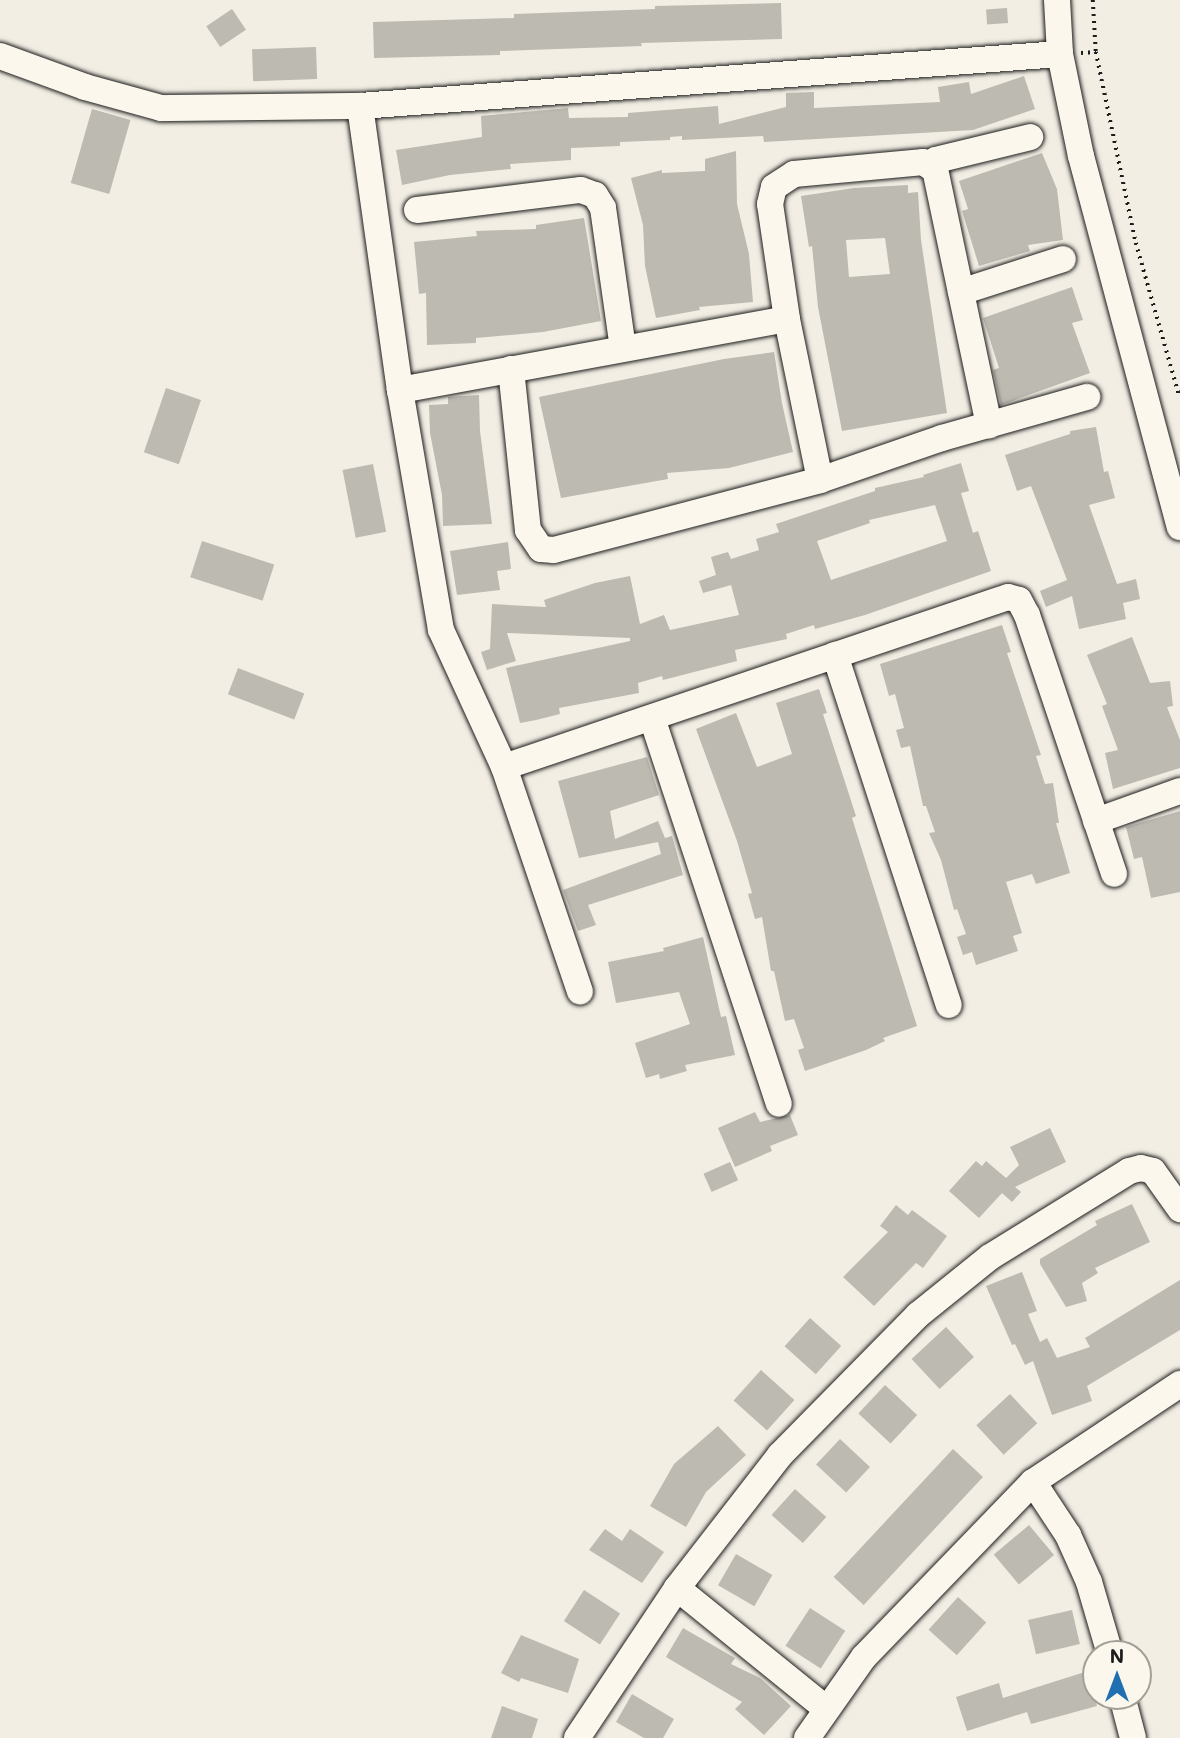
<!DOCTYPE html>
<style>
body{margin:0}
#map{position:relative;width:1180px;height:1738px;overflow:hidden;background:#f2eee4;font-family:Mali,sans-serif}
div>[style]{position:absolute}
.building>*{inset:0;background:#bdbab1;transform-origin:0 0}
.path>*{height:3.5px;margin-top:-1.75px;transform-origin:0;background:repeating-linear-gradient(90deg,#1c1c1c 0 2px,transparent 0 7px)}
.roads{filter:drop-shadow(0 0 2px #1c1c1c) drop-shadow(0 0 2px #1c1c1c)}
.minor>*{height:26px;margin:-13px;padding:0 13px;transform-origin:13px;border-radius:13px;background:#fbf7ec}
span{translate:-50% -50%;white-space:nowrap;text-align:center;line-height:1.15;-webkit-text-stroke:6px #fbf7ec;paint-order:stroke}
.north{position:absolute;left:1082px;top:1640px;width:70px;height:70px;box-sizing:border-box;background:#fbf7ec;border:2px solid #a29f99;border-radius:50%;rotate:0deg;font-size:19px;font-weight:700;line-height:28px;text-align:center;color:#1c1c1c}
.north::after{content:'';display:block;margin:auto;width:24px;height:32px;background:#1f6fb2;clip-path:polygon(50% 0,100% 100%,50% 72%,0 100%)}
</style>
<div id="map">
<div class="building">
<i style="clip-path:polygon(781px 3px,782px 39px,641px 43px,642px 46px,500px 51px,500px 55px,374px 58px,373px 22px,514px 18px,514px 14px,655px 9px,655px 6px)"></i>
<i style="left:1007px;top:8px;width:15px;height:21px;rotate:86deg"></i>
<i style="left:232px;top:9px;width:25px;height:31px;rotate:56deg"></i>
<i style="left:316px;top:47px;width:32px;height:64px;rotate:88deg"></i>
<i style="clip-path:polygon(1024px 76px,1035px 109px,973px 130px,764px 142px,763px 136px,682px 140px,682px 136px,670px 137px,670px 140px,620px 142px,620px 146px,571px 148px,571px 160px,510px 164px,511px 169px,450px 175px,402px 185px,396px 150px,482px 137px,481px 116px,568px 108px,569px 118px,628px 117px,628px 113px,718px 106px,719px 124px,786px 107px,786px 93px,814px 92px,814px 108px,940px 102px,938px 87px,969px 82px,971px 94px)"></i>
<i style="left:92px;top:109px;width:40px;height:77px;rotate:16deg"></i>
<i style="clip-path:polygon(736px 151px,737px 204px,749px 254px,753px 302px,699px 307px,700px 310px,656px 318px,645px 266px,643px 225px,631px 178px,662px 170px,662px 173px,705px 171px,705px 159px)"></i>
<i style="clip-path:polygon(1042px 153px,1057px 189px,1063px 240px,1028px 245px,1030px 251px,979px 266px,962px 211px,968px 209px,959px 181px)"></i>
<i style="clip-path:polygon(evenodd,908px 185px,908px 193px,918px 192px,921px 240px,947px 413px,842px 431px,818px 307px,812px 246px,809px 247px,801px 196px,854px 188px,908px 185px,885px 238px,890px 274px,849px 277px,846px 240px,885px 238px)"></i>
<i style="clip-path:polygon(584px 218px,601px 321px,543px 332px,476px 338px,476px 343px,427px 345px,426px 293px,419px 294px,414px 242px,477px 236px,476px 231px,536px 229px,536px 225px)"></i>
<i style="clip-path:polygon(1072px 287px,1083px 320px,1072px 323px,1090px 373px,1001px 405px,993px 370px,999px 368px,983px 318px)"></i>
<i style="clip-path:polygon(774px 352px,782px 403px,793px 452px,729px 468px,667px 473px,668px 479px,561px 498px,539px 397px,724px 359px)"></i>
<i style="left:166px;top:388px;width:37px;height:68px;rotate:19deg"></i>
<i style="clip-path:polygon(479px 395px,480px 431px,492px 524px,443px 526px,442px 495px,430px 433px,429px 405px,448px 404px,448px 397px)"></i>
<i style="clip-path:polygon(1096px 427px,1104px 472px,1108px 471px,1115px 498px,1089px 505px,1117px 584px,1136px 579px,1140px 599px,1123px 603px,1126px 619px,1079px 629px,1072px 596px,1046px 607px,1040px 591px,1067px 580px,1031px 486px,1017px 491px,1005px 455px,1070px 434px,1070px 431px)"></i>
<i style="clip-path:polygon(evenodd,961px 463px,969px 491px,961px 493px,973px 533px,978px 531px,991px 571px,865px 615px,815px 629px,814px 625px,786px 634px,787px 639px,735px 650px,737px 661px,663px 680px,662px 676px,638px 683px,639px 693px,559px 708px,560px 714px,536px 720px,520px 723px,506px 668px,630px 641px,630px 638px,507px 633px,516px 661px,487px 670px,481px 652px,490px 649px,492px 604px,546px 607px,544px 600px,595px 583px,630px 576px,640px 624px,664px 615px,670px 630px,739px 615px,731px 585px,703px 593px,699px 581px,716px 575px,711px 557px,728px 552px,731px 559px,759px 550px,756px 539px,779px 532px,776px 524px,875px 491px,875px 488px,924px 477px,923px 475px,961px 463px,935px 505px,947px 541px,831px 580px,817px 541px,870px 523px,869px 520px,935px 505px)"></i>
<i style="left:373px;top:464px;width:69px;height:31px;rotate:79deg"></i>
<i style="left:202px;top:541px;width:76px;height:38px;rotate:18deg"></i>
<i style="clip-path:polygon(508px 542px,511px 569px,497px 571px,500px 590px,457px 595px,450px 551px)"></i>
<i style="clip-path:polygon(1002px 625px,1011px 652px,1007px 653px,1041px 755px,1036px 756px,1045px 784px,1053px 783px,1059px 823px,1056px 823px,1070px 873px,1036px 884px,1032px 874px,1006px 882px,1022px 933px,1013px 936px,1018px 951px,976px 965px,972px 952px,963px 955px,957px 937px,966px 934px,957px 909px,954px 910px,941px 860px,929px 833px,935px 832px,926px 806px,923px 806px,910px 746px,901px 748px,896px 730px,904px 728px,895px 694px,889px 696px,880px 664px)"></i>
<i style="clip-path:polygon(1132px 637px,1150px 683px,1170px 681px,1173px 706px,1167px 707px,1180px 740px,1180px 768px,1113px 789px,1105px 753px,1118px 750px,1102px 706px,1107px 704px,1087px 655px)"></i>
<i style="left:238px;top:668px;width:71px;height:28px;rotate:21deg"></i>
<i style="clip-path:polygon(819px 689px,827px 713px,823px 714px,856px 816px,852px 818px,917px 1026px,883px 1038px,885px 1041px,866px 1050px,805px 1071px,798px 1050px,804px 1048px,794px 1019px,785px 1021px,774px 971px,771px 971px,762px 917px,755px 919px,748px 894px,752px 893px,737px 841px,696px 729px,736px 713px,757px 767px,792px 754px,776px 703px)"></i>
<i style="clip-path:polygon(647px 757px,659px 795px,610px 811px,615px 839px,658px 821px,665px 838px,672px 836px,683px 875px,588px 905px,596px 925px,578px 931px,563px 890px,661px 854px,658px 842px,579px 858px,558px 781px)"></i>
<i style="clip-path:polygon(1180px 811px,1180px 892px,1151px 898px,1142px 857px,1134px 859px,1126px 827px)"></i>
<i style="clip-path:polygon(703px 937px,721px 1017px,726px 1016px,735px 1055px,685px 1065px,687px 1071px,660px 1079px,659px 1074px,646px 1078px,635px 1043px,690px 1024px,679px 992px,616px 1003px,608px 962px,664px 951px,663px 948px)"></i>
<i style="clip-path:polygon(755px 1112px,760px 1122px,790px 1115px,798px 1135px,770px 1146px,772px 1151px,735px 1167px,718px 1128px)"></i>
<i style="clip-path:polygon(1050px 1128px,1066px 1162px,1015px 1187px,1021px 1192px,1012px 1202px,1002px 1193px,979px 1218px,949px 1191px,976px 1161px,982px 1166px,986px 1161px,1006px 1178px,1019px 1165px,1010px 1147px)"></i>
<i style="left:730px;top:1162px;width:20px;height:29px;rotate:66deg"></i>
<i style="clip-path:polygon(1132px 1204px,1150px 1242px,1095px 1268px,1098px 1273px,1082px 1283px,1087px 1301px,1066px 1307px,1040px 1264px,1040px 1259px,1097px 1225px,1095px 1221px)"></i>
<i style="clip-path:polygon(896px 1205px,908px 1215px,912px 1210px,947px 1236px,923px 1268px,916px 1263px,874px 1306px,843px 1277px,888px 1232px,880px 1226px)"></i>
<i style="clip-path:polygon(1022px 1272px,1037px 1311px,1028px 1314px,1040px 1342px,1047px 1338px,1057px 1358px,1090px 1347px,1085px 1338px,1180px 1280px,1180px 1330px,1087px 1386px,1092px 1401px,1052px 1415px,1033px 1361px,1025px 1365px,1015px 1344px,1012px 1345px,986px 1286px)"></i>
<i style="left:810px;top:1318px;width:42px;height:38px;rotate:42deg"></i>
<i style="left:946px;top:1327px;width:41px;height:47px;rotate:47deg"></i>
<i style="left:761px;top:1370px;width:45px;height:41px;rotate:42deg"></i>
<i style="left:885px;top:1385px;width:44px;height:39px;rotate:43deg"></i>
<i style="left:1010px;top:1394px;width:40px;height:46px;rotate:47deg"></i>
<i style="clip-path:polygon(718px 1426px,746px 1455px,706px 1492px,686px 1527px,650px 1506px,674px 1464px)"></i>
<i style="left:840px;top:1439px;width:41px;height:35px;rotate:43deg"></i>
<i style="left:953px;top:1449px;width:41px;height:175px;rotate:43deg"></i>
<i style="left:795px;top:1489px;width:42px;height:35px;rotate:42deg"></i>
<i style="left:1029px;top:1525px;width:39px;height:46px;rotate:50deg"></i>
<i style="clip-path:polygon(605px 1529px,622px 1541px,630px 1529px,664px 1552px,642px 1583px,589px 1550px)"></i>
<i style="left:736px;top:1554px;width:42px;height:36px;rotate:30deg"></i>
<i style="left:584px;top:1590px;width:43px;height:37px;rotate:33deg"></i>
<i style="left:958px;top:1597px;width:38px;height:44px;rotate:42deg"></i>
<i style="left:810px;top:1608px;width:42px;height:45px;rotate:33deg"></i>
<i style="left:1072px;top:1610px;width:35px;height:45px;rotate:77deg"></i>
<i style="clip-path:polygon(683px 1628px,735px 1658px,731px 1664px,760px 1678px,791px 1706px,764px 1735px,735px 1709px,742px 1702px,666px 1657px)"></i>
<i style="clip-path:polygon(521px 1635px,579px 1659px,568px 1693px,521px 1678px,519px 1682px,501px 1673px)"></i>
<i style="clip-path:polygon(1088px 1671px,1097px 1706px,1031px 1724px,1027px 1712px,967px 1731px,956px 1697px,999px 1683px,1003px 1698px)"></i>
<i style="clip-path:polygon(632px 1694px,674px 1719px,663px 1738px,644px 1738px,616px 1722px)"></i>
<i style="clip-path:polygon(502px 1706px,538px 1719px,532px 1738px,491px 1738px)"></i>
</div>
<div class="path">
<i style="left:1093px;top:0;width:52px;rotate:86.7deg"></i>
<i style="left:1096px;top:52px;width:195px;rotate:78.2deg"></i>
<i style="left:1136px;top:243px;width:161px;rotate:74.2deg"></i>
<i style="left:1081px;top:53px;width:15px;rotate:-4deg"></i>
</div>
<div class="roads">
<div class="minor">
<i style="left:1057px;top:0;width:54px;rotate:86.8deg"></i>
<i style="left:1060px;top:54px;width:104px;rotate:78.4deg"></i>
<i style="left:1081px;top:156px;width:384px;rotate:75.1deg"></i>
<i style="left:0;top:56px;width:90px;rotate:20deg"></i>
<i style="left:85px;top:87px;width:79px;rotate:15.4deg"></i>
<i style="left:161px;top:108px;width:199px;rotate:-0.6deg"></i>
<i style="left:360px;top:106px;width:702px;rotate:-4.25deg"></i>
<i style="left:360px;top:106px;width:287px;rotate:82deg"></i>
<i style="left:400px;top:390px;width:243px;rotate:80.3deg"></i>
<i style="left:441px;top:630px;width:151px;rotate:65.3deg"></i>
<i style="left:504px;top:767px;width:237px;rotate:71.3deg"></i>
<i style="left:929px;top:166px;width:9px;rotate:-41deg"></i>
<i style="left:936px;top:160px;width:97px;rotate:-13.7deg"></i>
<i style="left:417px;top:210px;width:165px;rotate:-7deg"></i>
<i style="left:581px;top:190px;width:15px;rotate:20deg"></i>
<i style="left:595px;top:195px;width:15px;rotate:58deg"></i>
<i style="left:603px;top:208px;width:142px;rotate:81.9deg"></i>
<i style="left:961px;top:292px;width:107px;rotate:-17.9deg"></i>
<i style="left:511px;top:369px;width:162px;rotate:84deg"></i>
<i style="left:528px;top:530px;width:23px;rotate:56deg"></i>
<i style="left:541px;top:549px;width:13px;rotate:4deg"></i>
<i style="left:554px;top:550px;width:275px;rotate:-14.7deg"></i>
<i style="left:820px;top:480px;width:129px;rotate:-19deg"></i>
<i style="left:942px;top:438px;width:151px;rotate:-15.8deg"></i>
<i style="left:400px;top:390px;width:393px;rotate:-10.4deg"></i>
<i style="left:820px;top:480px;width:164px;rotate:-101.6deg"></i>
<i style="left:787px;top:319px;width:116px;rotate:-98.4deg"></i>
<i style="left:770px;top:204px;width:17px;rotate:-77deg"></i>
<i style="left:774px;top:187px;width:24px;rotate:-33deg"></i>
<i style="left:794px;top:174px;width:130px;rotate:-5.3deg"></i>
<i style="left:923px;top:162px;width:14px;rotate:30deg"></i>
<i style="left:935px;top:169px;width:262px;rotate:78.1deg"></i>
<i style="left:835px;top:655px;width:368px;rotate:72deg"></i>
<i style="left:652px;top:718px;width:406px;rotate:71.8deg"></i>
<i style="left:504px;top:767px;width:532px;rotate:-18.64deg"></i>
<i style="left:1008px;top:597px;width:11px;rotate:15deg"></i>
<i style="left:1019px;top:600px;width:17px;rotate:62deg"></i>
<i style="left:1027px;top:615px;width:273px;rotate:71.4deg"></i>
<i style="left:1096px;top:821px;width:89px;rotate:-19.7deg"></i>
<i style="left:1033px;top:1482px;width:64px;rotate:56.6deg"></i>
<i style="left:1068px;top:1535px;width:51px;rotate:65.9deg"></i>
<i style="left:1089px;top:1582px;width:75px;rotate:73.7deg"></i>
<i style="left:677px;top:1588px;width:191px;rotate:39deg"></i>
<i style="left:1122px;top:1696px;width:43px;rotate:75.3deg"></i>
<i style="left:577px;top:1738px;width:180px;rotate:-56.3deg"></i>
<i style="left:677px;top:1588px;width:168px;rotate:-52.2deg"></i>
<i style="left:780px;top:1455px;width:197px;rotate:-45.4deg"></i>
<i style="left:918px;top:1315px;width:92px;rotate:-38.9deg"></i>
<i style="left:990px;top:1257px;width:163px;rotate:-31.7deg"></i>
<i style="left:1129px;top:1171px;width:12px;rotate:-14deg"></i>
<i style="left:1141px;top:1168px;width:12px;rotate:14deg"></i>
<i style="left:1153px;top:1171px;width:47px;rotate:54.6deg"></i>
<i style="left:807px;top:1738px;width:99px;rotate:-54.9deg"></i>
<i style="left:864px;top:1657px;width:243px;rotate:-46deg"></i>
<i style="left:1033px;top:1482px;width:177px;rotate:-33.7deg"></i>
</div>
</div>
<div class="north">N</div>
</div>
